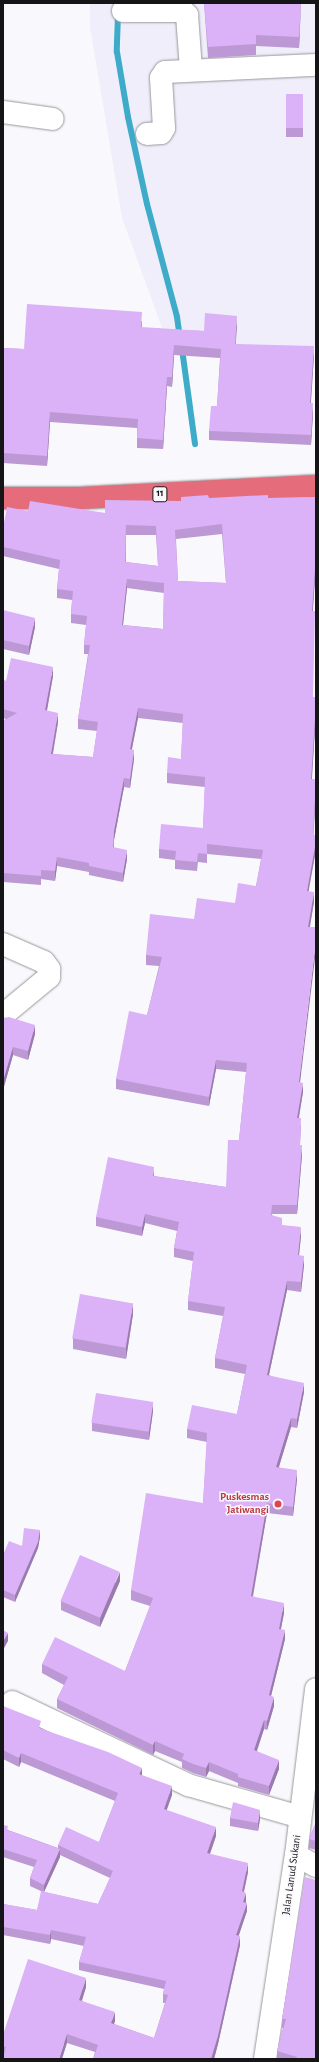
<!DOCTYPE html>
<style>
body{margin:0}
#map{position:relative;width:319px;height:2062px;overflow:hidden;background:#f9f9fd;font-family:"Alegreya Sans",sans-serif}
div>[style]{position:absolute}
.built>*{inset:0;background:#f0eefa}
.stream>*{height:6px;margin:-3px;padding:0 3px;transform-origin:3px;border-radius:3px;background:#3eacc9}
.roads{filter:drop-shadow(0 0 1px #98979b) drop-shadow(0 0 1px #98979b)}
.minor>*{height:22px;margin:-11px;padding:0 11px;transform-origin:11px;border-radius:11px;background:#fff}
.highway>*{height:22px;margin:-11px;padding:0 11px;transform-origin:11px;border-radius:11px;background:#e46c7b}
.wall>*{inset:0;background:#bc98d4;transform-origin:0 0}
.shaded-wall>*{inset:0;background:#997cad}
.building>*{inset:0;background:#dbb1f7;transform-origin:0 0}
.dots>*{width:11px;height:11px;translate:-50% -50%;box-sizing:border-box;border:2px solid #f9f9fd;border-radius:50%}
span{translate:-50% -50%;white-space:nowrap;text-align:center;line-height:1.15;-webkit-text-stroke:3px #f9f9fd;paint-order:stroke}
.shield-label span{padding:1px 3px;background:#f9f9fd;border:1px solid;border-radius:3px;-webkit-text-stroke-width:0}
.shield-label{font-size:10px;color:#151416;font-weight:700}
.health-label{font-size:11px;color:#be3a42;font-weight:700}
.right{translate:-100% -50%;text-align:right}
.street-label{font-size:11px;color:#151416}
.frame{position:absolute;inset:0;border:4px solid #151416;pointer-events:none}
</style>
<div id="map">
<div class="built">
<i style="clip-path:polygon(90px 3px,316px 3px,316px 346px,169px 347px,122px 218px,90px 27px)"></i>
</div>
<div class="stream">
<i style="left:118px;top:14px;width:38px;rotate:92deg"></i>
<i style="left:117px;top:52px;width:66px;rotate:80.4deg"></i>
<i style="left:128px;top:117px;width:89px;rotate:77.7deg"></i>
<i style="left:147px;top:204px;width:117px;rotate:75.1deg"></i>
<i style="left:177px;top:317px;width:21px;rotate:82deg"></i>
<i style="left:182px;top:349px;width:96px;rotate:82.2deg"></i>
</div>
<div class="roads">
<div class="minor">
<i style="left:123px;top:11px;width:60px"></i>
<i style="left:183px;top:11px;width:6px;rotate:45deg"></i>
<i style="left:187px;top:15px;width:55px;rotate:85.8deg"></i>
<i style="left:3px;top:112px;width:50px;rotate:8deg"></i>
<i style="left:147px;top:134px;width:14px;rotate:-4deg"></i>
<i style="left:161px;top:133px;width:6px;rotate:-59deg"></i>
<i style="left:164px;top:128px;width:50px;rotate:-93.4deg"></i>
<i style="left:161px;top:78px;width:7px;rotate:-56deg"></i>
<i style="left:165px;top:72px;width:151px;rotate:-2.7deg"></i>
<i style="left:3px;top:944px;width:45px;rotate:23.7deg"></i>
<i style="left:44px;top:962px;width:9px;rotate:54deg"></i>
<i style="left:49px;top:969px;width:8px;rotate:90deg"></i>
<i style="left:49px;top:977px;width:60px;rotate:140.4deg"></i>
<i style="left:12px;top:1702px;width:195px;rotate:25.2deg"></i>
<i style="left:188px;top:1785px;width:116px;rotate:15.9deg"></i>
<i style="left:296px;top:1855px;width:23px;rotate:29deg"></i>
<i style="left:265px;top:2059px;width:206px;rotate:-81.4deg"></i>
<i style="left:296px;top:1855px;width:167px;rotate:-83.1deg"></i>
</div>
<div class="highway">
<i style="left:3px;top:498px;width:77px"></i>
<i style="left:80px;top:498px;width:236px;rotate:-2.9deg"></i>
</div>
</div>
<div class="wall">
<i style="clip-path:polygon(204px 3px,301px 3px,299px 48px,256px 46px,256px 55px,208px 58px)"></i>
<i style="left:286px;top:94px;width:17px;height:43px"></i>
<i style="clip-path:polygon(142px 321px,142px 328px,204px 331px,237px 325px,235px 344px,314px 355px,311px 403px,313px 413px,311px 445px,209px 440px,209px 431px,217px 406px,220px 358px,174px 355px,172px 387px,167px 386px,163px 449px,137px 448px,137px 428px,50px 422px,47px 466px,3px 463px,3px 348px,24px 349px)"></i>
<i style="clip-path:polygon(evenodd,181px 497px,209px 498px,268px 498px,316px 497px,316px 578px,315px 578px,313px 611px,313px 697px,316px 697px,316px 713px,312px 779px,316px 780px,316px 792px,313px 835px,316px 836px,316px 850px,308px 891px,314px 902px,310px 927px,300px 1082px,303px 1092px,299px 1118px,301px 1127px,300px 1145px,302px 1155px,297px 1214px,272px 1214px,272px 1215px,282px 1225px,301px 1236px,299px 1255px,304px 1265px,301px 1292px,287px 1290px,269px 1375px,304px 1392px,297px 1428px,291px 1427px,279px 1467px,297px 1479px,293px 1516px,267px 1513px,253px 1597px,284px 1613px,281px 1629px,285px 1639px,271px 1696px,274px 1706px,267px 1730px,264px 1729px,257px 1751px,279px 1769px,269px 1795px,238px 1786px,238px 1783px,209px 1771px,206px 1777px,193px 1773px,182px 1768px,182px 1762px,155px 1751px,153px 1755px,57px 1708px,57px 1699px,64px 1685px,42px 1673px,42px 1664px,125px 1671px,150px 1606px,131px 1600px,131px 1590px,203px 1503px,207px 1442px,187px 1438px,187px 1429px,237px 1414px,245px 1374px,215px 1368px,215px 1358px,223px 1316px,188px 1310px,188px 1301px,193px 1261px,174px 1257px,174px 1248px,177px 1231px,145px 1223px,142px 1236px,96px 1226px,96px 1217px,154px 1176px,226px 1187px,239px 1140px,246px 1072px,216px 1069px,209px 1106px,116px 1089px,116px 1079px,147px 1015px,159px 966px,146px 965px,146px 955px,194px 919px,235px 903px,256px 886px,261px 859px,207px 854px,207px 863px,198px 862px,197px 871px,175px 869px,175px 860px,159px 858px,159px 849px,203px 828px,205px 787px,167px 783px,167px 773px,181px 759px,183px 723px,138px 718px,132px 749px,134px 759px,130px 788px,124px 787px,114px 840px,114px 848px,127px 859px,123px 882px,89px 875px,89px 872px,57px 866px,55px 881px,41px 879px,41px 885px,3px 882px,3px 721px,6px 719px,3px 718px,3px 680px,6px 681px,53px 676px,47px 711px,58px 722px,53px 754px,93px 757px,97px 731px,78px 729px,78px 719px,88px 654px,84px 654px,84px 645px,86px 625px,71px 623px,71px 614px,72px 600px,57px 598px,57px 589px,59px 569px,3px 556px,3px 528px,28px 511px,105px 513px,181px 501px,181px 497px,222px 534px,226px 583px,178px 581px,176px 539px,222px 534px,181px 497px,126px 535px,156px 535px,158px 566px,126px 562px,126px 535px,181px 497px,127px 588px,164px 593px,163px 629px,123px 625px,127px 588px)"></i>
<i style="clip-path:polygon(3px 610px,35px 627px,29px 655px,3px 649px)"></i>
<i style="clip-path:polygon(3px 1018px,35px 1034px,28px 1060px,13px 1055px,3px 1090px)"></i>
<i style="clip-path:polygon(133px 1314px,126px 1359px,73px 1349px,73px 1338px)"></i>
<i style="clip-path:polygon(153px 1411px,149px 1440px,92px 1431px,92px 1423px)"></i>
<i style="clip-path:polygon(40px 1537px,38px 1548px,15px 1602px,3px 1597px,3px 1555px)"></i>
<i style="clip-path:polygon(120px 1581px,100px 1627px,61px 1610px,61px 1601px)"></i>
<i style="clip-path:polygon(evenodd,3px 1706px,41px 1728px,142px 1776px,172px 1795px,166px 1810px,216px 1836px,210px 1854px,248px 1872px,244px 1892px,246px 1902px,247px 1911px,238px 1936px,240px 1945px,218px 2044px,214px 2059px,93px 2059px,95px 2052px,67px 2043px,3px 2055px,3px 2035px,86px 1987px,82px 2001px,115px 2021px,114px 2024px,154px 2038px,165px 2003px,163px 2003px,163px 1994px,164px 1989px,79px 1970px,79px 1962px,84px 1946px,51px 1939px,50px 1944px,3px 1935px,3px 1904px,37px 1910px,43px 1892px,30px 1886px,30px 1878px,34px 1867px,3px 1857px,3px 1825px,8px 1830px,58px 1848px,58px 1845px,99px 1842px,115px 1801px,21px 1762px,19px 1767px,3px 1759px,3px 1706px,60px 1855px,110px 1878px,98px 1904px,44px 1892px,60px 1857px,60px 1855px)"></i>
<i style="clip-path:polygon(230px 1818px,260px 1819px,258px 1831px,230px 1826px)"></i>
<i style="clip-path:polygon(316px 1822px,316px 1850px,309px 1848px,309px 1839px)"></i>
<i style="clip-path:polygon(305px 1877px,316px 2059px,277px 2059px,277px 2051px,283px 2028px,282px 2028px,282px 2019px)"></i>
</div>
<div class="shaded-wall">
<i style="clip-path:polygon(301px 3px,299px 48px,299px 37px)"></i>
<i style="clip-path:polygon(237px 316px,237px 325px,235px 354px,235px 344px)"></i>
<i style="clip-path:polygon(174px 345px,174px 355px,172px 387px,172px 377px)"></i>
<i style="clip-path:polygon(314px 346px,314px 355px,310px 412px,310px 403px)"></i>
<i style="clip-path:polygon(167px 377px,167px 386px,163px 449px,163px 440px)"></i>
<i style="clip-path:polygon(313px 403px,313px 413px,311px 445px,311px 435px)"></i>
<i style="clip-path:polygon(50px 412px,50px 422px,47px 466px,47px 456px)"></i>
<i style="clip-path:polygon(315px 569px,315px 578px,312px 620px,312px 611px)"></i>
<i style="clip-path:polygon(127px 579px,127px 588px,122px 634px,122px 625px)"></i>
<i style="clip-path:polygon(35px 618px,35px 627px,29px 655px,29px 646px)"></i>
<i style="clip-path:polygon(53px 667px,53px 676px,45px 720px,45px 710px)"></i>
<i style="clip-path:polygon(316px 704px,316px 713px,311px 789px,311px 779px)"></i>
<i style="clip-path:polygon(138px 708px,138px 718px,130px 758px,130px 749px)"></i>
<i style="clip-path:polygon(58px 713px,58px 722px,51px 763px,51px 754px)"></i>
<i style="clip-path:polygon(134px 750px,134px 759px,130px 788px,130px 779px)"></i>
<i style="clip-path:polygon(124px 778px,124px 787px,114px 840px,113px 857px,114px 831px)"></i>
<i style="clip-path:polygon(316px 783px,316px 792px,313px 844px,313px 835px)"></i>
<i style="clip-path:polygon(316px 841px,316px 850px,307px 900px,307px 891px)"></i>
<i style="clip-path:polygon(127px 850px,127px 859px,123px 882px,123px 873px)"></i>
<i style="clip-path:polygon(57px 857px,57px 866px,55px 881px,55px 871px)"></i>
<i style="clip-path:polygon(314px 892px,314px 902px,308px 936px,308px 927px)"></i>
<i style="clip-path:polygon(316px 940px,316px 950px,299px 1091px,299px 1082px)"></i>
<i style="clip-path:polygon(35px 1025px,35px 1034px,28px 1060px,28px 1051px)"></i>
<i style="clip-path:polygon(13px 1047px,13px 1055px,3px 1090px,3px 1081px)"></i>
<i style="clip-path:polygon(216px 1060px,216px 1069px,209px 1106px,209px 1097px)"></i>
<i style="clip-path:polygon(303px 1083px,303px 1092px,297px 1127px,297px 1118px)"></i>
<i style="clip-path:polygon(302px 1145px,302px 1155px,297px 1214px,297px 1205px)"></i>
<i style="clip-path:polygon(154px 1167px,154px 1176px,153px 1176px)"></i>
<i style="clip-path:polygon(145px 1214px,145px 1223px,142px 1236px,142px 1227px)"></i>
<i style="clip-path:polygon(301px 1227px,301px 1236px,298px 1264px,298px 1255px)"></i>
<i style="clip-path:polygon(304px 1256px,304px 1265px,301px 1292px,301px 1282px)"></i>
<i style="clip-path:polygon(287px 1281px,287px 1290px,267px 1384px,267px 1375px)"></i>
<i style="clip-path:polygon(133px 1303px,133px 1314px,126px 1359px,126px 1347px)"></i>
<i style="clip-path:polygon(304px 1383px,304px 1392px,297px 1428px,297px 1419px)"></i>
<i style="clip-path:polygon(153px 1402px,153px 1411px,149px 1440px,149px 1432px)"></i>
<i style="clip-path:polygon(291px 1418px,291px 1427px,276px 1476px,276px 1467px)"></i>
<i style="clip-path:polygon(297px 1470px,297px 1479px,293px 1516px,293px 1507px)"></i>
<i style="clip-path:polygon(267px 1503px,267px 1513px,251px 1605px,251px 1596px)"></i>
<i style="clip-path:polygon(40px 1530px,40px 1537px,38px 1548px,15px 1602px,15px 1595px)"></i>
<i style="clip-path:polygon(120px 1572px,120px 1581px,100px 1627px,100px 1618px)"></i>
<i style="clip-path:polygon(284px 1603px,284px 1613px,279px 1638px,279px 1629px)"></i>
<i style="clip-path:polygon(285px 1630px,285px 1639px,269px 1704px,269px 1695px)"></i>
<i style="clip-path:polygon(8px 1633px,8px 1641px,3px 1650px,3px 1641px)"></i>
<i style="clip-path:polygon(274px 1697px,274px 1706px,267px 1730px,267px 1721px)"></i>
<i style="clip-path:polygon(264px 1720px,264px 1729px,254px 1759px,254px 1750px)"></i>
<i style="clip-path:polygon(155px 1741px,155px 1751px,153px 1755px,153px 1745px)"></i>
<i style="clip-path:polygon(21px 1753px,21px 1762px,19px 1767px,19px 1758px)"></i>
<i style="clip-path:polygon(279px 1760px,279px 1769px,269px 1795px,269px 1786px)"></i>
<i style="clip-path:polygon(209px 1762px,209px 1771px,206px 1777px,206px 1768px)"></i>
<i style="clip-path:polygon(142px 1768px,142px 1777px,139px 1774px)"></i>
<i style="clip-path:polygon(172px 1786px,172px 1795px,164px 1818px,164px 1809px)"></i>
<i style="clip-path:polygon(260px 1810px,260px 1819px,258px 1831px,258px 1823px)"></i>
<i style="clip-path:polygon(216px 1827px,216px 1836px,207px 1862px,207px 1853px)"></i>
<i style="clip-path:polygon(60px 1849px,60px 1857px,44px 1892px,44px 1885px)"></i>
<i style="clip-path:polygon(248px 1863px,248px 1872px,242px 1900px,242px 1891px)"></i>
<i style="clip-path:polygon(246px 1893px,246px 1902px,243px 1910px,243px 1902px)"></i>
<i style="clip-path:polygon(247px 1903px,247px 1911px,236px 1944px,236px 1935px)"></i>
<i style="clip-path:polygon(51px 1930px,51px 1939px,50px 1944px,50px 1935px)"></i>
<i style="clip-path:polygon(240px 1936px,240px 1945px,218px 2044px,214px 2059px,211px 2059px)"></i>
<i style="clip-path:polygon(86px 1978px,86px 1987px,79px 2009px,79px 2000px)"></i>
<i style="clip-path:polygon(115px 2012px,115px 2021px,111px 2032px,111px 2023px)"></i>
<i style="clip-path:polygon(67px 2034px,67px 2043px,62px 2059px,59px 2059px)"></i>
</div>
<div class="building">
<i style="clip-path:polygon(204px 3px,301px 3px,299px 37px,256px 35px,256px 44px,208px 47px)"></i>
<i style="left:286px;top:94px;width:17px;height:34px"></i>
<i style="clip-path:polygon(27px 304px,142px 312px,141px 327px,204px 331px,205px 313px,237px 316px,235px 344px,314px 346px,310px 403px,313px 403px,311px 435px,209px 431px,211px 406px,217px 406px,221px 349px,174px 345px,172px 377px,167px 377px,163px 440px,137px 438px,138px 419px,50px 412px,47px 456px,3px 453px,3px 348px,24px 349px)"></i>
<i style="clip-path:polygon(evenodd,208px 495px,209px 498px,268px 495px,268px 498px,316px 497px,316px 569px,315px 569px,312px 611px,315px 611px,313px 697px,316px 697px,316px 704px,311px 779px,316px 780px,313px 835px,316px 836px,316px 841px,307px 891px,314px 892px,308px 927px,316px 927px,316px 940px,299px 1082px,303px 1083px,297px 1118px,301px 1118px,300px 1145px,302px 1145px,297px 1205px,272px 1205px,271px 1215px,282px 1218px,282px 1225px,301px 1227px,298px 1255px,304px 1256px,301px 1282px,287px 1281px,267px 1375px,304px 1383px,297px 1419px,291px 1418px,276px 1467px,297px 1470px,293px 1507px,267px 1503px,251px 1596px,284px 1603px,279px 1629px,285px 1630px,269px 1695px,274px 1697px,267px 1721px,264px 1720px,254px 1750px,279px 1760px,269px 1786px,238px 1777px,238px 1774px,209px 1762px,206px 1768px,193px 1764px,182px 1759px,184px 1754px,155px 1741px,153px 1745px,57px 1699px,68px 1677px,42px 1664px,55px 1637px,125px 1671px,153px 1598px,131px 1590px,146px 1493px,203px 1503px,207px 1433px,187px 1429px,192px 1405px,237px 1414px,247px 1365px,215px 1358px,225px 1307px,188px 1301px,194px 1252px,174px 1248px,179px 1222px,145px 1214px,142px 1227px,96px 1217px,108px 1157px,154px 1167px,153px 1176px,226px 1187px,228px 1140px,239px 1140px,247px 1063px,216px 1060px,209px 1097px,116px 1079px,129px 1011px,147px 1015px,162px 957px,146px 955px,150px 914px,194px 919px,197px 898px,235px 903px,238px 883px,256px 886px,263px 850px,207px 844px,207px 854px,198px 853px,197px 862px,175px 860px,176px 851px,159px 849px,161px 824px,203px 828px,205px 777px,167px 773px,168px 757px,181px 759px,183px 714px,138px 708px,130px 749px,134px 750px,130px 779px,124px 778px,114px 831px,113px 847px,127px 850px,123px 873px,89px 866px,89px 863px,57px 857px,55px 871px,41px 870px,41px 876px,3px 873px,3px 721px,17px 713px,3px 709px,3px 680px,6px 681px,11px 658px,53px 667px,45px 710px,58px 713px,51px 754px,93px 757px,98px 722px,78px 719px,90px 645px,84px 645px,87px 616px,71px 614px,73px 591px,57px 589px,60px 560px,3px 547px,3px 528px,7px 507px,28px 511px,30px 501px,105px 513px,105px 500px,181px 501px,181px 497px,208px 495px,222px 524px,226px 583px,178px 581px,175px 530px,222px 524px,208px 495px,126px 525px,156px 526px,158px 566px,125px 562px,126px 525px,208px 495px,127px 579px,164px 583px,163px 629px,122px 625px,127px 579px)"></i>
<i style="clip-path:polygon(3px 610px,35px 618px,29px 646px,3px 640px)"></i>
<i style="clip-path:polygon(9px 1017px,35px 1025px,28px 1051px,13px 1047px,3px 1081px,3px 1018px)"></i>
<i style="left:80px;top:1294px;width:54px;height:45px;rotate:10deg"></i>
<i style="left:96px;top:1393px;width:58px;height:30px;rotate:9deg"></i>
<i style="clip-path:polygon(24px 1528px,40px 1530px,38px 1542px,15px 1595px,3px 1590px,3px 1555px,9px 1541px,22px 1546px)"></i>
<i style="left:80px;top:1555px;width:43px;height:50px;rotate:23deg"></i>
<i style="clip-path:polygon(3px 1630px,8px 1633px,3px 1641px)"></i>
<i style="clip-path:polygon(3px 1706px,41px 1721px,39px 1728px,108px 1752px,142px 1768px,139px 1774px,172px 1786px,164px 1809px,216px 1827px,207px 1853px,248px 1863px,242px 1891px,246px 1893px,243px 1902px,247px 1903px,236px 1935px,240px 1936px,218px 2036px,211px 2059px,93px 2059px,98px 2045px,67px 2034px,59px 2059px,3px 2059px,6px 2047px,3px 2046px,3px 2035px,28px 1959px,86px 1978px,79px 2000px,115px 2012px,111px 2023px,154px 2038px,168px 1995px,163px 1994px,166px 1981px,79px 1962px,86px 1937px,51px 1930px,50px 1935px,3px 1927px,3px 1904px,37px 1910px,41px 1891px,98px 1904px,113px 1871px,58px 1845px,66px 1827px,99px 1842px,118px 1793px,21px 1753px,19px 1758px,3px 1750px)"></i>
<i style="clip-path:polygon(233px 1802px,260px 1810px,258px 1823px,230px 1818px)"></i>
<i style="clip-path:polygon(316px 1822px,316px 1841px,309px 1839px)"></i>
<i style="clip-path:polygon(3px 1825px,8px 1826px,7px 1830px,60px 1849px,44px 1885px,30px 1878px,37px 1860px,3px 1849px)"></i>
<i style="clip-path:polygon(305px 1877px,316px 1880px,316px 2059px,296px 2059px,297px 2057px,277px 2051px,286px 2019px,282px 2019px)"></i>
</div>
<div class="dots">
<i style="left:278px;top:1504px;background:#e0444e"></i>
</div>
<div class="shield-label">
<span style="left:160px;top:494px">11</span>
</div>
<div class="health-label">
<span class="right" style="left:269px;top:1504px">Puskesmas<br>Jatiwangi</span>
</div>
<div class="street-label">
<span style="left:292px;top:1875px;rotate:-82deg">Jalan Lanud Sukani</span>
</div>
<div class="frame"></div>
</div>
